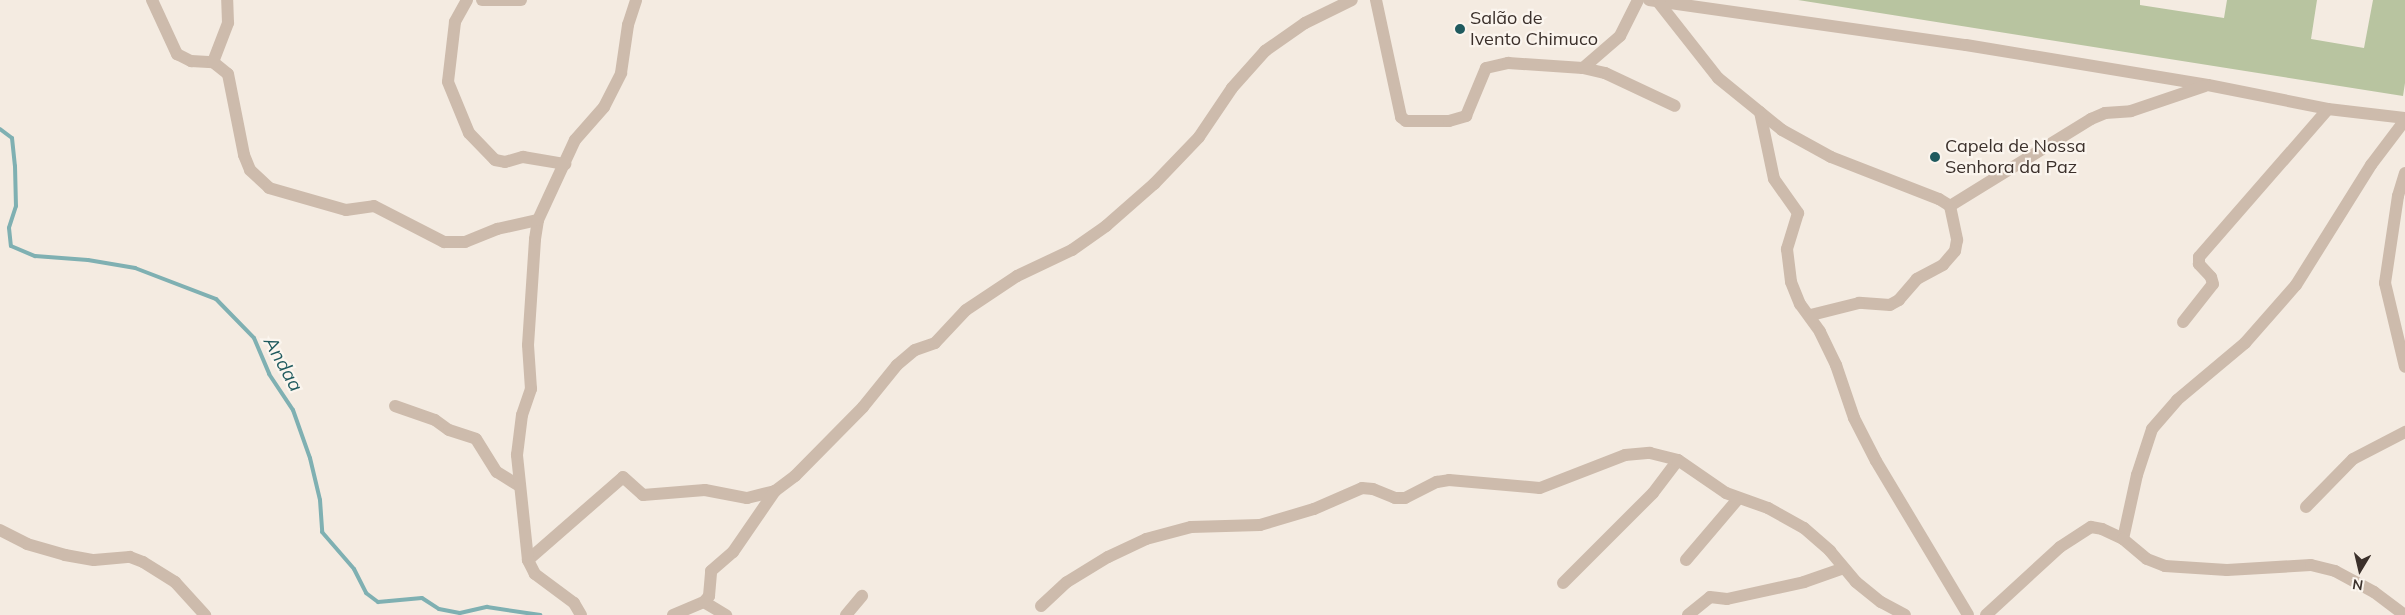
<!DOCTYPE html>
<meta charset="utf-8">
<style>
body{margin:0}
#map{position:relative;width:2405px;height:615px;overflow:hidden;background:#f4ebe1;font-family:Mulish,sans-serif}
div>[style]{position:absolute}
.green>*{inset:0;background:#b8c4a0}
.stream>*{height:4px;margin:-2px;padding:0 2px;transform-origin:2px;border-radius:2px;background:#7fb0b2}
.street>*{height:12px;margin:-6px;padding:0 6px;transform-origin:6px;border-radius:6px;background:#cdbbac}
.dots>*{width:14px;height:14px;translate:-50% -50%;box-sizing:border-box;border:2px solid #fbf5ee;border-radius:50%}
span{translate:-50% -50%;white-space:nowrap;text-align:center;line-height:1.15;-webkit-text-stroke:4.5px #fbf5ee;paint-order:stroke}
.poi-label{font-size:18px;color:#3b302b}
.left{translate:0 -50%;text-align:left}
.water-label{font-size:19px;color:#1f5a5e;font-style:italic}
.north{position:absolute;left:2335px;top:545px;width:50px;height:50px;-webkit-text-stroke:4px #fbf5ee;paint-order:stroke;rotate:189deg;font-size:14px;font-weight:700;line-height:20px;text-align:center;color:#3b302b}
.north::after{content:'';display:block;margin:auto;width:18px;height:22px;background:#3b302b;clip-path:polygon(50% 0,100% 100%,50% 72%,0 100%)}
</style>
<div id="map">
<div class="green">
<i style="clip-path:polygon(1798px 0,2140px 0,2140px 5px,2224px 18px,2227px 0,2317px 0,2311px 39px,2364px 48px,2373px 0,2405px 0,2405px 83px,2403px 96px)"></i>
</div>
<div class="stream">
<i style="left:0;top:129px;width:15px;rotate:37deg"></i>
<i style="left:12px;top:138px;width:28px;rotate:84deg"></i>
<i style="left:15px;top:166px;width:40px;rotate:88.6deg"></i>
<i style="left:16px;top:206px;width:23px;rotate:108deg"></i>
<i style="left:9px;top:228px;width:18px;rotate:84deg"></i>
<i style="left:11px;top:246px;width:26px;rotate:23deg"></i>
<i style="left:35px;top:256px;width:53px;rotate:4.3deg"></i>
<i style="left:88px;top:260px;width:48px;rotate:9.7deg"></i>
<i style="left:135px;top:268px;width:87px;rotate:20.9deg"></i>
<i style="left:216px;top:299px;width:54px;rotate:45.7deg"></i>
<i style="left:254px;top:338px;width:39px;rotate:67deg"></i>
<i style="left:269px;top:374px;width:43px;rotate:56.3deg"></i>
<i style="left:293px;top:410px;width:51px;rotate:70.5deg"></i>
<i style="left:310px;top:458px;width:43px;rotate:76.6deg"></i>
<i style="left:320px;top:500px;width:32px;rotate:86deg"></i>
<i style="left:322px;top:532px;width:49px;rotate:49.1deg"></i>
<i style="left:354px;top:569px;width:27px;rotate:63deg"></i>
<i style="left:366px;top:593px;width:15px;rotate:37deg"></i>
<i style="left:378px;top:602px;width:44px;rotate:-5.2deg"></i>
<i style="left:422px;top:598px;width:20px;rotate:33deg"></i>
<i style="left:439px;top:609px;width:21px;rotate:11deg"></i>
<i style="left:460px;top:613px;width:28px;rotate:-13deg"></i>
<i style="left:487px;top:607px;width:54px;rotate:8.6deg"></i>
</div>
<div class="street">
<i style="left:152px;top:0;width:60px;rotate:65.2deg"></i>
<i style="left:177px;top:54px;width:16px;rotate:27deg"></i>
<i style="left:191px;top:61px;width:22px;rotate:3deg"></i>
<i style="left:213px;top:62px;width:19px;rotate:39deg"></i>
<i style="left:228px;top:74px;width:83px;rotate:78.8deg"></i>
<i style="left:244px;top:155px;width:16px;rotate:68deg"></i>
<i style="left:250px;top:170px;width:26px;rotate:43deg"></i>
<i style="left:269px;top:188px;width:80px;rotate:15.9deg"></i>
<i style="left:346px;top:210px;width:28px;rotate:-8deg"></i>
<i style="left:374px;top:206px;width:79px;rotate:27.2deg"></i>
<i style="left:444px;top:242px;width:21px"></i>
<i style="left:465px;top:242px;width:35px;rotate:-22deg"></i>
<i style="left:497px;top:229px;width:42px;rotate:-12.4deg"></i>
<i style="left:467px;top:0;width:25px;rotate:119deg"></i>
<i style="left:455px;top:22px;width:60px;rotate:96.7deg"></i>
<i style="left:448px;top:82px;width:55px;rotate:67.6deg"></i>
<i style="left:469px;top:133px;width:37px;rotate:46deg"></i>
<i style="left:495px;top:160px;width:10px;rotate:11deg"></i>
<i style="left:505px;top:162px;width:19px;rotate:-16deg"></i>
<i style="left:523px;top:157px;width:43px;rotate:9.5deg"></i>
<i style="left:482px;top:0;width:39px"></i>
<i style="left:1376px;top:0;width:120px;rotate:77.9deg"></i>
<i style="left:1401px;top:117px;width:6px;rotate:39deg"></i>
<i style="left:1406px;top:121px;width:43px"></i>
<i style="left:1449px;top:121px;width:18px;rotate:-16deg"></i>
<i style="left:1466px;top:116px;width:52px;rotate:-67.4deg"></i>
<i style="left:1486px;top:68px;width:23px;rotate:-13deg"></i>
<i style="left:1508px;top:63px;width:75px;rotate:3.8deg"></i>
<i style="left:1583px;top:68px;width:23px;rotate:13deg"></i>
<i style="left:1605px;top:73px;width:77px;rotate:25.2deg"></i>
<i style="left:1649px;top:0;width:320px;rotate:8.1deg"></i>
<i style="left:1966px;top:45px;width:245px;rotate:9.4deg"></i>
<i style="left:2208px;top:85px;width:122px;rotate:11.3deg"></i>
<i style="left:2328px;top:109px;width:78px;rotate:6.7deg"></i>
<i style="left:1659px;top:3px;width:95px;rotate:51.8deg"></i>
<i style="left:1718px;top:78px;width:82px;rotate:39.1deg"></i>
<i style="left:1782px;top:130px;width:56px;rotate:28.9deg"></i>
<i style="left:1831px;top:157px;width:116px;rotate:21.3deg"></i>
<i style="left:1939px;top:199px;width:13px;rotate:32deg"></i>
<i style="left:1950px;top:206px;width:35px;rotate:78deg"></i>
<i style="left:1957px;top:240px;width:11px;rotate:100deg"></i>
<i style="left:1955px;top:251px;width:18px;rotate:131deg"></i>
<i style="left:1943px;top:265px;width:30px;rotate:152deg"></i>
<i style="left:1917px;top:279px;width:28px;rotate:131deg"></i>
<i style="left:1899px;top:300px;width:10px;rotate:151deg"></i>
<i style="left:1890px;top:305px;width:31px;rotate:-176deg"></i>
<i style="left:1859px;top:303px;width:49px;rotate:166deg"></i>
<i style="left:213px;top:62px;width:42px;rotate:-69deg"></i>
<i style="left:228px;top:23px;width:23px;rotate:-92deg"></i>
<i style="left:1583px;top:68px;width:49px;rotate:-40.9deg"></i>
<i style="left:1620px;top:36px;width:40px;rotate:-63.4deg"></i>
<i style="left:1760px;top:112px;width:68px;rotate:78.2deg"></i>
<i style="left:1774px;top:179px;width:42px;rotate:54.8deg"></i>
<i style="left:1798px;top:213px;width:38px;rotate:107deg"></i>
<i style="left:1787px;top:249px;width:33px;rotate:83deg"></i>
<i style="left:1791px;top:282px;width:24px;rotate:68deg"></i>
<i style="left:1800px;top:304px;width:34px;rotate:54deg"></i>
<i style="left:1820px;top:332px;width:37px;rotate:64deg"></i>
<i style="left:1836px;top:365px;width:56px;rotate:71.2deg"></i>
<i style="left:1854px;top:418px;width:48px;rotate:62.9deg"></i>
<i style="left:1876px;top:461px;width:179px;rotate:59.1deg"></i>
<i style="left:2405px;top:173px;width:24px;rotate:107deg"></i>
<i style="left:2398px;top:196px;width:88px;rotate:98.5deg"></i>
<i style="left:2385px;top:283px;width:86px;rotate:76.6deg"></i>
<i style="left:1950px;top:206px;width:166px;rotate:-31.7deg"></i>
<i style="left:2091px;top:119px;width:15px;rotate:-23deg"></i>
<i style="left:2105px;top:113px;width:26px;rotate:-4deg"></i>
<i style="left:2131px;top:111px;width:78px;rotate:-18.7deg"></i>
<i style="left:2183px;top:322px;width:48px;rotate:-51.7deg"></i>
<i style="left:2213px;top:284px;width:7px;rotate:-106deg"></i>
<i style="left:2211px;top:277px;width:18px;rotate:-133deg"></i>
<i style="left:2199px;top:264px;width:7px;rotate:-90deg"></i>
<i style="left:2199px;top:257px;width:196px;rotate:-48.9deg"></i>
<i style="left:395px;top:406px;width:42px;rotate:19.3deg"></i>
<i style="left:435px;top:420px;width:17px;rotate:36deg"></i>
<i style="left:449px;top:430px;width:28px;rotate:18deg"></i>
<i style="left:476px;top:439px;width:39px;rotate:58deg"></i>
<i style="left:497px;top:472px;width:26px;rotate:32deg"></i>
<i style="left:2306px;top:507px;width:67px;rotate:-45.6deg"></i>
<i style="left:2353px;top:459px;width:59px;rotate:-27.4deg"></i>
<i style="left:0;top:530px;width:30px;rotate:27deg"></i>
<i style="left:27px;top:544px;width:40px;rotate:16deg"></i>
<i style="left:65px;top:555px;width:29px;rotate:10deg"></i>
<i style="left:94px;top:560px;width:36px;rotate:-5deg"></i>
<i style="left:130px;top:557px;width:14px;rotate:21deg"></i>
<i style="left:143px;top:562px;width:38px;rotate:32deg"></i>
<i style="left:175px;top:582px;width:45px;rotate:47.7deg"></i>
<i style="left:2123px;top:539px;width:66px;rotate:-77.7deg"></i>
<i style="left:2137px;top:475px;width:48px;rotate:-71.9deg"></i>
<i style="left:2152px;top:429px;width:38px;rotate:-49deg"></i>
<i style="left:2177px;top:400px;width:89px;rotate:-40deg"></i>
<i style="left:2245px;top:343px;width:77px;rotate:-48.7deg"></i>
<i style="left:2296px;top:285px;width:142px;rotate:-58deg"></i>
<i style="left:2371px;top:165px;width:56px;rotate:-52.9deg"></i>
<i style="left:528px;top:560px;width:126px;rotate:-41.1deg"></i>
<i style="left:623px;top:477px;width:27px;rotate:42deg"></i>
<i style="left:643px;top:495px;width:62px;rotate:-4.6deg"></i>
<i style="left:705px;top:490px;width:43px;rotate:10.8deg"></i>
<i style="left:747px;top:498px;width:29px;rotate:-14deg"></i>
<i style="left:775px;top:491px;width:25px;rotate:-37deg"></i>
<i style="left:795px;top:476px;width:97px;rotate:-45.4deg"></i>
<i style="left:863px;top:407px;width:54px;rotate:-51deg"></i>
<i style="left:897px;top:365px;width:23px;rotate:-40deg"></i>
<i style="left:915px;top:350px;width:21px;rotate:-19deg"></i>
<i style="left:935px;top:343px;width:45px;rotate:-46.8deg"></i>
<i style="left:966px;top:310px;width:61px;rotate:-33.7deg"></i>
<i style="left:1017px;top:276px;width:61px;rotate:-25.3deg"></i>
<i style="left:1072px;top:250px;width:42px;rotate:-35.2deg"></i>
<i style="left:1106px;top:226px;width:64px;rotate:-41.2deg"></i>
<i style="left:1154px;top:184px;width:65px;rotate:-46.2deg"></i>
<i style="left:1199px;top:137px;width:59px;rotate:-56deg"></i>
<i style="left:1232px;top:88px;width:50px;rotate:-48.3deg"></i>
<i style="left:1265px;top:51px;width:49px;rotate:-35deg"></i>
<i style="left:1305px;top:23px;width:52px;rotate:-26.1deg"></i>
<i style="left:1686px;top:560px;width:80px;rotate:-49.6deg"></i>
<i style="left:1563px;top:583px;width:127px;rotate:-45deg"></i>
<i style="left:1653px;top:493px;width:41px;rotate:-52.9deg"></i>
<i style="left:704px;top:602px;width:26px;rotate:31deg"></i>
<i style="left:1041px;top:606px;width:35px;rotate:-43deg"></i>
<i style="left:1067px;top:582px;width:48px;rotate:-31.4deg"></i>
<i style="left:1108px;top:557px;width:42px;rotate:-25.3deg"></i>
<i style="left:1146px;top:539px;width:47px;rotate:-14.9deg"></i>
<i style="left:1191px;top:527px;width:69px;rotate:-1.7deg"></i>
<i style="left:1260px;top:525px;width:56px;rotate:-16.5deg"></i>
<i style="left:1314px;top:509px;width:52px;rotate:-23.6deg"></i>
<i style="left:1362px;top:488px;width:11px;rotate:5deg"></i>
<i style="left:1373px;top:489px;width:24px;rotate:22deg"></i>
<i style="left:1395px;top:498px;width:10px"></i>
<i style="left:1405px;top:498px;width:36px;rotate:-27deg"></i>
<i style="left:1437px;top:482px;width:12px;rotate:-9deg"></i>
<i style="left:1449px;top:480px;width:91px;rotate:5deg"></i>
<i style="left:1540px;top:488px;width:91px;rotate:-21.2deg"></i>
<i style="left:1625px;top:455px;width:25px;rotate:-5deg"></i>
<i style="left:1650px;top:453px;width:29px;rotate:14deg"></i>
<i style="left:1678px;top:460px;width:58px;rotate:34.5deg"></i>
<i style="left:1726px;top:493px;width:45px;rotate:19.7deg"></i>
<i style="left:1768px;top:508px;width:41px;rotate:29.1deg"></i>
<i style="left:1804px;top:528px;width:35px;rotate:41deg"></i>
<i style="left:1830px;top:551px;width:40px;rotate:50deg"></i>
<i style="left:1856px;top:582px;width:32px;rotate:39deg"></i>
<i style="left:1881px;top:602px;width:27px;rotate:28deg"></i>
<i style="left:581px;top:615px;width:14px;rotate:-120deg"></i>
<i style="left:574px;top:603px;width:49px;rotate:-143.4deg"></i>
<i style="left:535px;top:574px;width:16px;rotate:-117deg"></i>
<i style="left:528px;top:560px;width:106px;rotate:-96deg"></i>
<i style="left:517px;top:455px;width:40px;rotate:-82.9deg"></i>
<i style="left:522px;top:415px;width:28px;rotate:-71deg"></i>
<i style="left:531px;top:389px;width:44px;rotate:-93.9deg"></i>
<i style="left:528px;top:345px;width:106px;rotate:-86.2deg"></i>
<i style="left:535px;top:239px;width:19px;rotate:-81deg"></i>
<i style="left:538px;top:220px;width:88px;rotate:-65.2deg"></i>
<i style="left:575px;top:140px;width:44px;rotate:-48.7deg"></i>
<i style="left:604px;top:107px;width:38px;rotate:-63deg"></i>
<i style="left:621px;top:73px;width:49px;rotate:-81.7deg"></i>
<i style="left:628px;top:25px;width:26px;rotate:-72deg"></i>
<i style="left:673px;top:615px;width:34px;rotate:-23deg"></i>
<i style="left:704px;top:602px;width:8px;rotate:-50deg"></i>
<i style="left:709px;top:596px;width:25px;rotate:-85deg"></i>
<i style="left:711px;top:571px;width:29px;rotate:-41deg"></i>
<i style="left:733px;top:552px;width:74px;rotate:-55.5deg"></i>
<i style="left:846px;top:615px;width:25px;rotate:-50deg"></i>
<i style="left:1688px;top:615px;width:28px;rotate:-39deg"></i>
<i style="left:1710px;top:597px;width:17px;rotate:7deg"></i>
<i style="left:1727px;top:599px;width:79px;rotate:-12.4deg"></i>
<i style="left:1804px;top:582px;width:42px;rotate:-19.3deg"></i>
<i style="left:1986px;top:615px;width:100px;rotate:-42.6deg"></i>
<i style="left:2060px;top:547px;width:37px;rotate:-33deg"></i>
<i style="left:2091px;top:527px;width:11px;rotate:10deg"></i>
<i style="left:2102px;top:529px;width:23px;rotate:25deg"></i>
<i style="left:2123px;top:539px;width:31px;rotate:40deg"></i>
<i style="left:2147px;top:559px;width:19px;rotate:21deg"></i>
<i style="left:2165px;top:566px;width:62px;rotate:3.7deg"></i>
<i style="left:2227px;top:570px;width:84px;rotate:-3.4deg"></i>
<i style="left:2311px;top:565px;width:25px;rotate:14deg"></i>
<i style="left:2335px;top:571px;width:44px;rotate:28.3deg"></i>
<i style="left:2374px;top:592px;width:39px;rotate:37deg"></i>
</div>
<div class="dots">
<i style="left:1460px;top:29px;background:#1f5a5e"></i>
<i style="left:1935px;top:157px;background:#1f5a5e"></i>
</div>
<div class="poi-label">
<span class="left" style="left:1470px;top:29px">Salão de<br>Ivento Chimuco</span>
<span class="left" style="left:1945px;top:157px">Capela de Nossa<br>Senhora da Paz</span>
</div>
<div class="water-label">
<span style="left:283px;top:364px;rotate:61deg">Andaa</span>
</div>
<div class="north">N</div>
</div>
